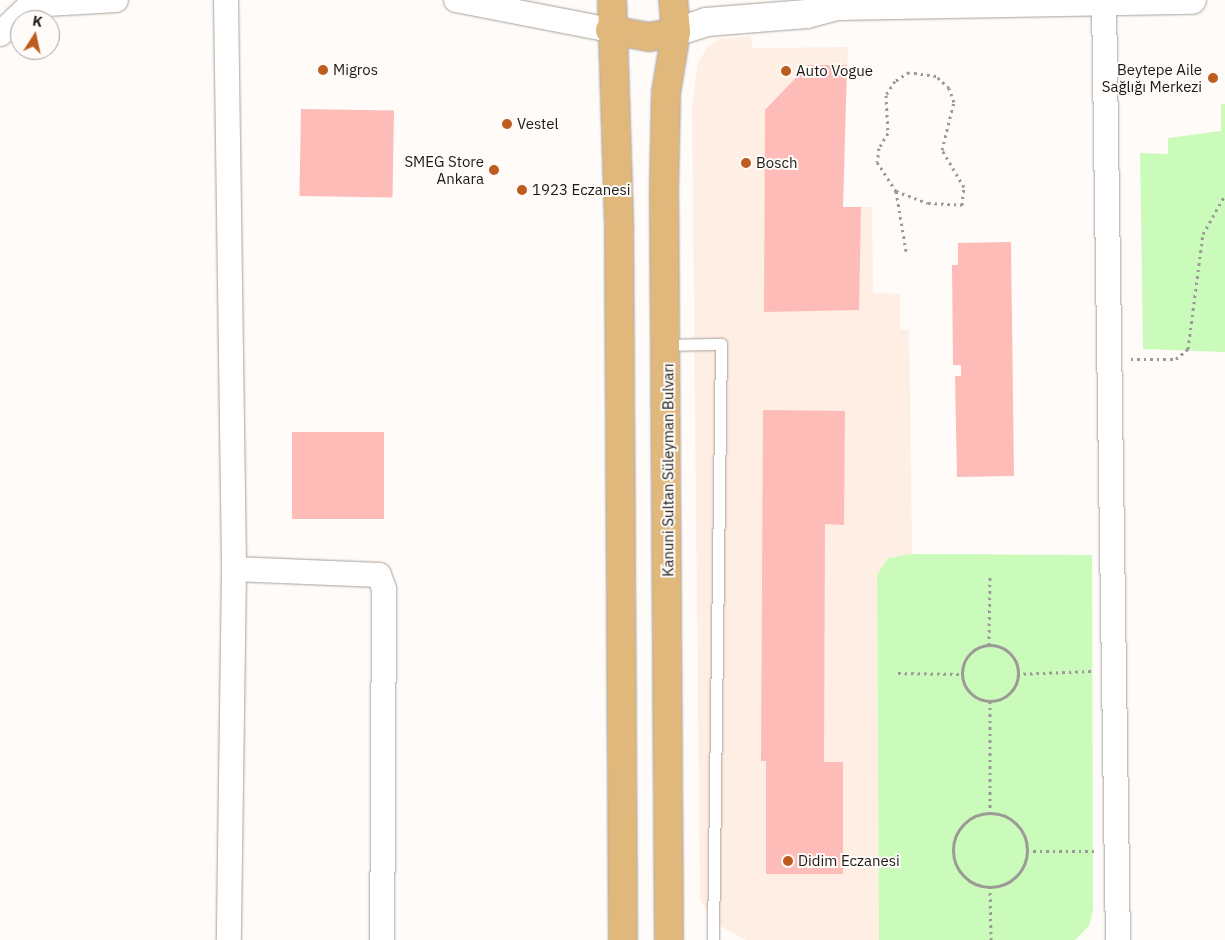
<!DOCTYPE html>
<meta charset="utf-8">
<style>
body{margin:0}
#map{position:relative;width:1225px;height:940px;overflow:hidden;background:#fefbf8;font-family:"IBM Plex Sans",sans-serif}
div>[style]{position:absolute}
.built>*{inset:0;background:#feeee3}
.green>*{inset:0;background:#cbfbbb}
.building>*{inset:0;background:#fdbcb8;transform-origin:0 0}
.path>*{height:3px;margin-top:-1.5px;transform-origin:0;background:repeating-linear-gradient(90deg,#9c9997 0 2.5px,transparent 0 6.5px)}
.path>.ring{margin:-1.5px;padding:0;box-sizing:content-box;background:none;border:3px solid #9c9997;border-radius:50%}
.roads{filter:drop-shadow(0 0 1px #a79f9a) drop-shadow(0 0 1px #a79f9a)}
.service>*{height:11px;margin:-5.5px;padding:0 5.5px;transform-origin:5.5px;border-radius:5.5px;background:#fff}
.minor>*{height:24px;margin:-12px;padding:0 12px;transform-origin:12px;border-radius:12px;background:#fff}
.tertiary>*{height:28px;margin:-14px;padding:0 14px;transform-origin:14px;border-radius:14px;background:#fff}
.primary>*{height:28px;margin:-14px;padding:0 14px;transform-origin:14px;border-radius:14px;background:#e0b87c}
.dots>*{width:14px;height:14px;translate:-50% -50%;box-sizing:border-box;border:2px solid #fefbf8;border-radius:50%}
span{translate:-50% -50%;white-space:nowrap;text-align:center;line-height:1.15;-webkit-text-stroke:4px #fefbf8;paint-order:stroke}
.poi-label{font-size:15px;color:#1c1917}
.right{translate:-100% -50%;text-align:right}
.left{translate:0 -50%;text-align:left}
.street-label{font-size:15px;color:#1c1917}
.north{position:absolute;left:10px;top:10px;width:50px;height:50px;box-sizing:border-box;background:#fefbf8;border:1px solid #a4a19e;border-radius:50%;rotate:10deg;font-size:14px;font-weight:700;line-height:20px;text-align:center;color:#1c1917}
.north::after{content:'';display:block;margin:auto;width:18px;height:22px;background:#be5c20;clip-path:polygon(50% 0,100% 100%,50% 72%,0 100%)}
</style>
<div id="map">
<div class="built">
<i style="clip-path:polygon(751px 36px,752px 48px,848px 47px,843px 207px,872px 207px,873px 293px,900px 294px,900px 329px,909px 330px,912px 554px,888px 558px,877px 575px,879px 940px,746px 940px,715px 923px,700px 900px,692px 105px,698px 62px,708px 47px,718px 39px)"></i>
</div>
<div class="green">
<i style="clip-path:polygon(1221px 104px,1225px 104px,1225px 352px,1143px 349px,1140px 153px,1168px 154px,1168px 138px,1221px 131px)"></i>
<i style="clip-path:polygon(912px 554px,1092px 555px,1093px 911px,1089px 926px,1075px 940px,879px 940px,877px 575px,888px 558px)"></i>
</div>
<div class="building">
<i style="clip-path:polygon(808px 65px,847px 65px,843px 207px,861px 207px,859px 310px,764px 312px,765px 110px)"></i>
<i style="left:301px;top:109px;width:93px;height:87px;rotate:1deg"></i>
<i style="clip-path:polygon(1011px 242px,1014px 476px,957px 477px,955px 376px,961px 376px,961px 365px,953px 365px,952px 265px,958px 265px,958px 243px)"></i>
<i style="clip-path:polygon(763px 410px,845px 411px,844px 525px,825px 524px,824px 762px,843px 762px,843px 874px,766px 874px,766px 761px,761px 761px)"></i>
<i style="left:292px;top:432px;width:92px;height:87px"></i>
</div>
<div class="path">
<i style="left:896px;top:191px;width:34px;rotate:21deg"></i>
<i style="left:928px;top:203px;width:34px;rotate:3deg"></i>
<i style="left:962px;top:205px;width:18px;rotate:-84deg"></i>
<i style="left:964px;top:187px;width:43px;rotate:-120.7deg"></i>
<i style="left:942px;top:150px;width:49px;rotate:-76deg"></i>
<i style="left:954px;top:102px;width:15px;rotate:-110deg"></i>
<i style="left:949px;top:88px;width:18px;rotate:-137deg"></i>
<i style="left:936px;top:76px;width:27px;rotate:-172deg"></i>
<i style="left:909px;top:72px;width:17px;rotate:147deg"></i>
<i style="left:895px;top:81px;width:17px;rotate:123deg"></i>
<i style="left:886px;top:95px;width:38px;rotate:87deg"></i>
<i style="left:888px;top:133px;width:17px;rotate:121deg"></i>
<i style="left:879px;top:148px;width:14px;rotate:98deg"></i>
<i style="left:877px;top:162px;width:35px;rotate:57deg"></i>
<i style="left:896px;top:191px;width:61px;rotate:80.5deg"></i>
<i style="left:1131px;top:359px;width:45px"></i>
<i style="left:1176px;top:359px;width:16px;rotate:-40deg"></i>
<i style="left:1188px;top:349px;width:116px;rotate:-82.6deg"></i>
<i style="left:1203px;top:234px;width:45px;rotate:-60.6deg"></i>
<i style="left:989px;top:645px;width:71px;rotate:-89.2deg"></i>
<i class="ring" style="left:962px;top:645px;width:53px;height:53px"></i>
<i style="left:898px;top:673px;width:64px;rotate:0.9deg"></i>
<i style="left:1017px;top:674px;width:75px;rotate:-2.3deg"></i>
<i style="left:990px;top:701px;width:112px;rotate:90deg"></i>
<i class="ring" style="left:953px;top:813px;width:71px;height:71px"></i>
<i style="left:1027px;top:851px;width:67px"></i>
<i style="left:990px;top:886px;width:54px;rotate:88.9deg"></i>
</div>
<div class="roads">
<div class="service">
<i style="left:667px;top:345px;width:54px;rotate:-1.1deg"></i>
<i style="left:721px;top:344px;width:596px;rotate:90.77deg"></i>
</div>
<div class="minor">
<i style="left:226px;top:0;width:569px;rotate:89.19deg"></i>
<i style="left:234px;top:569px;width:371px;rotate:90.8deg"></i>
<i style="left:456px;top:0;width:157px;rotate:11deg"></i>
<i style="left:1104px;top:0;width:940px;rotate:89.15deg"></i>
<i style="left:30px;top:5px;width:86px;rotate:-3.3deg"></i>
<i style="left:0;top:34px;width:42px;rotate:-44deg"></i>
<i style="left:234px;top:569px;width:145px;rotate:2.4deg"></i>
<i style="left:379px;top:575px;width:15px;rotate:70deg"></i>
<i style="left:384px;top:589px;width:351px;rotate:90.3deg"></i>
</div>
<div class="tertiary">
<i style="left:676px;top:32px;width:32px;rotate:-18deg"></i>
<i style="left:706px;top:22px;width:101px;rotate:-4.5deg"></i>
<i style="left:807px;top:14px;width:31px;rotate:-15deg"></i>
<i style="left:837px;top:6px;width:355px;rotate:-1deg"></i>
</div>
<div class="primary">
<i style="left:612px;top:0;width:229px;rotate:88.2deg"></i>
<i style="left:619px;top:229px;width:711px;rotate:89.68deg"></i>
<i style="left:610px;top:30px;width:40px;rotate:10deg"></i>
<i style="left:649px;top:37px;width:27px;rotate:-10deg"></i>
<i style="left:669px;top:940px;width:751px;rotate:-90.38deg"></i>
<i style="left:664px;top:189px;width:96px;rotate:-88.8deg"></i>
<i style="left:666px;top:93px;width:62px;rotate:-80.7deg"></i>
<i style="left:676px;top:32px;width:32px;rotate:-95deg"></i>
</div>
</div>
<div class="dots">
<i style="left:323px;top:70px;background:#be5c20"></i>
<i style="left:786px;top:71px;background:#be5c20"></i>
<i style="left:1213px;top:78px;background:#be5c20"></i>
<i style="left:507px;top:124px;background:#be5c20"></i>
<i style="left:746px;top:163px;background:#be5c20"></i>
<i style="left:494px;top:170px;background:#be5c20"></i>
<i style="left:522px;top:190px;background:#be5c20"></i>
<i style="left:788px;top:861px;background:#be5c20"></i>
</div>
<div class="poi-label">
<span class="right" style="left:1202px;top:78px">Beytepe Aile<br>Sağlığı Merkezi</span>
<span class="left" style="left:333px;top:70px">Migros</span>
<span class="left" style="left:796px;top:71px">Auto Vogue</span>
<span class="left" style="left:517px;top:124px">Vestel</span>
<span class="right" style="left:484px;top:170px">SMEG Store<br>Ankara</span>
<span class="left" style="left:756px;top:163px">Bosch</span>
<span class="left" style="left:532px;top:190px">1923 Eczanesi</span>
<span class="left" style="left:798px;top:861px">Didim Eczanesi</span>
</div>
<div class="street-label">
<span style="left:668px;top:470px;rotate:-90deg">Kanuni Sultan Süleyman Bulvarı</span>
</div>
<div class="north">K</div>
</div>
